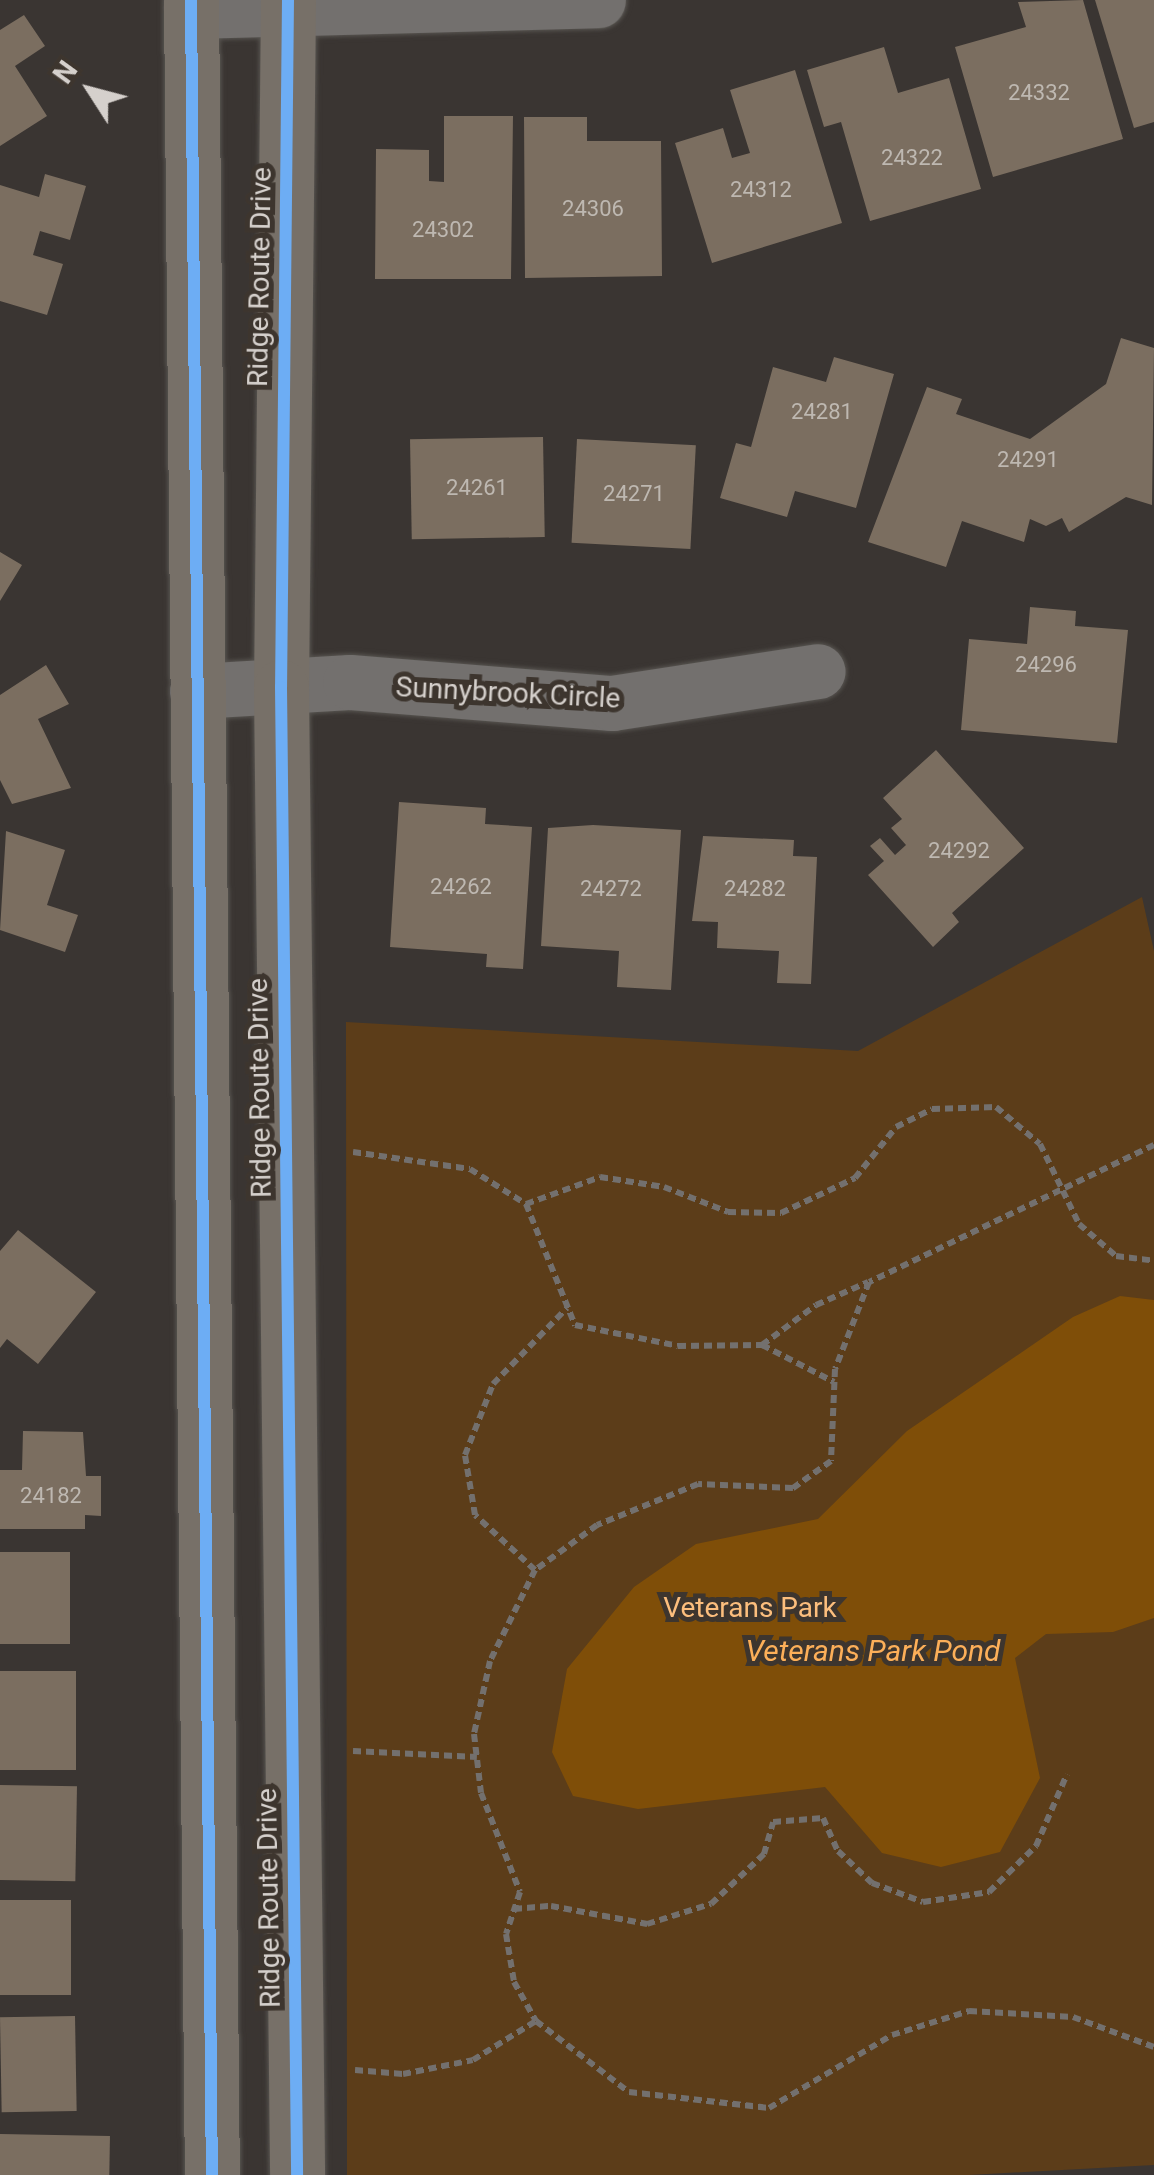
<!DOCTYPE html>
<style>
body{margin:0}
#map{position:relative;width:1154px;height:2175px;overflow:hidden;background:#3a3532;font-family:Roboto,sans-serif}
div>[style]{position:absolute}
.green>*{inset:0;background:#5c3d19}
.water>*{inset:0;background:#7f4e08}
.building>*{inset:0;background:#7b6e60;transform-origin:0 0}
.path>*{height:6px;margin-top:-3px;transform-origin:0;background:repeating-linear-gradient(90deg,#73706e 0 8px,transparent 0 13px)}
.roads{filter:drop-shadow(0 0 2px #575450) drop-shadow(0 0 2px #575450)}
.minor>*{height:55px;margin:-27.5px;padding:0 27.5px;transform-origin:27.5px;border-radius:27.5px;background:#73706e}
.major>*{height:55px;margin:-27.5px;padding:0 27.5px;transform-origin:27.5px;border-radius:27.5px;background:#777068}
.cycleway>*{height:12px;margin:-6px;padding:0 6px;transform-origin:6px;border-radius:6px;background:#6dadf4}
span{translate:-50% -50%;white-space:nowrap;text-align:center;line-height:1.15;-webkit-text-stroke:10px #3d352e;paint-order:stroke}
.number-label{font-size:22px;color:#beb8b1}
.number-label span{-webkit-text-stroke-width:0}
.street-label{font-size:28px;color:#d5d0cc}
.park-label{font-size:28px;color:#fcbe7d}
.water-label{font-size:30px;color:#fcaf59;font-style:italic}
.north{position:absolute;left:40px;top:40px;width:100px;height:100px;-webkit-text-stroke:8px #3d352e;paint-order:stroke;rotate:306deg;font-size:28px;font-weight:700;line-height:40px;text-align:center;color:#d5d0cc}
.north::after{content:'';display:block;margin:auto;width:35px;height:45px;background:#d5d0cc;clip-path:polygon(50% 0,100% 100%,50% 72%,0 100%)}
</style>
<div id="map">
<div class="green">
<i style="clip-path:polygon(1142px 897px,1154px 951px,1154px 2165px,969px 2175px,347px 2175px,346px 1022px,858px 1051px)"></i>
</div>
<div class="water">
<i style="clip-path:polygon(1120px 1296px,1154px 1300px,1154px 1618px,1113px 1632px,1046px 1634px,1015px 1658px,1040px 1778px,1000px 1852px,941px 1867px,882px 1853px,825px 1787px,638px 1809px,573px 1796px,552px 1752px,567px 1669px,634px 1587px,696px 1544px,818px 1519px,907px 1431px,1073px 1317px)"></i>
</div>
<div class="building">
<i style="clip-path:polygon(1083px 0,1123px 139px,993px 177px,955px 47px,1026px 27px,1018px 2px)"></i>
<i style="clip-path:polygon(1095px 0,1154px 0,1154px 122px,1134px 128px)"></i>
<i style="clip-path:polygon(24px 15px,45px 46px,15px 66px,47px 116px,0 146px,0 30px)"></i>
<i style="clip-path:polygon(884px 47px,898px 93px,949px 78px,981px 189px,870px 221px,841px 122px,824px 127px,807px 70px)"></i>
<i style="clip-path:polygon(795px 70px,842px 223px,712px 263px,675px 143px,723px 128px,732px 158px,750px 153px,730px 90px)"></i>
<i style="clip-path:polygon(444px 116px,513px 116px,511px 279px,375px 279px,376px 149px,429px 150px,429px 181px,444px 182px)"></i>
<i style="clip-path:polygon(524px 117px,587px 117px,587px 141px,661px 141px,662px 276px,525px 278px)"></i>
<i style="clip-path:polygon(45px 174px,86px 186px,70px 240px,40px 231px,33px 255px,63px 264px,47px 315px,0 301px,0 185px,39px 197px)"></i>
<i style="clip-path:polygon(1121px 338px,1154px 348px,1152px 505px,1126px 497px,1069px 532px,1062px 518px,1046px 526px,1030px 519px,1024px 542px,962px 521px,946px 567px,868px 542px,927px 387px,962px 399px,956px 414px,1030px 439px,1106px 384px)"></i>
<i style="clip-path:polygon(834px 357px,894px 374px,856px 508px,795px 491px,787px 517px,720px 498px,736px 443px,751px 447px,773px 367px,826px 382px)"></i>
<i style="left:543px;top:437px;width:100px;height:133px;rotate:89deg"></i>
<i style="left:577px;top:439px;width:119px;height:104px;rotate:3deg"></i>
<i style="clip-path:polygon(0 536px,0 552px,22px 565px,0 601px)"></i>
<i style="clip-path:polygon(1030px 607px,1076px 611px,1075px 626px,1128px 630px,1117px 743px,961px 730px,969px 639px,1027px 644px)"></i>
<i style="clip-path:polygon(46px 665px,69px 704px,38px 719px,71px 788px,12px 804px,0 780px,0 695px)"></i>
<i style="clip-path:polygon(936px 750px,1024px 848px,952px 913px,959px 922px,933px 947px,868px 875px,884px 861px,870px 846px,880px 838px,895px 855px,906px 845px,891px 828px,902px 819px,883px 798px)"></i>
<i style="clip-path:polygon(399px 802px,486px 808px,485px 824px,532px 827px,523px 969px,486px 967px,487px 954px,390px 947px)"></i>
<i style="clip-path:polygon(593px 825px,681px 830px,671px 990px,617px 987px,619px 951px,541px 946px,548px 828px)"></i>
<i style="clip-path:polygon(6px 831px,65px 850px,47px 905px,78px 915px,65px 952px,0 930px)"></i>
<i style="clip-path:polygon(703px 836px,794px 840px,793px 856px,817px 857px,811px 984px,777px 983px,779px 951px,717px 948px,718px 922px,692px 921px)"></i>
<i style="clip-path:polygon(18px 1230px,96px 1292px,38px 1364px,7px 1339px,0 1348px,0 1251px)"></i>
<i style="clip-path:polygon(23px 1431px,83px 1432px,86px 1476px,101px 1476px,101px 1516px,85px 1515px,85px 1529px,0 1529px,0 1470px,22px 1470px)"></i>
<i style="left:70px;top:1552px;width:92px;height:70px;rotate:90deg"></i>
<i style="left:0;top:1671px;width:76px;height:99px"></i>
<i style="left:0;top:1785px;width:77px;height:95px;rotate:1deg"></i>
<i style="left:71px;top:1900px;width:95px;height:71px;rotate:90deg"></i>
<i style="left:75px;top:2016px;width:95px;height:75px;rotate:89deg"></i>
<i style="left:0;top:2134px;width:110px;height:41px;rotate:1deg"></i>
</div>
<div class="path">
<i style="left:1154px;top:1145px;width:316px;rotate:154.3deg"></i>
<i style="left:869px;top:1282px;width:93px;rotate:111.3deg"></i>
<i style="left:835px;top:1369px;width:92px;rotate:92.5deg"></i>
<i style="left:831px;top:1461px;width:47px;rotate:144.6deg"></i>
<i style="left:793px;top:1488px;width:95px;rotate:-177.6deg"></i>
<i style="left:698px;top:1484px;width:109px;rotate:157.9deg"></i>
<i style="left:597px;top:1525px;width:77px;rotate:144deg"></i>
<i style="left:535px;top:1570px;width:102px;rotate:116.3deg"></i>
<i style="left:490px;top:1661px;width:75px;rotate:102.4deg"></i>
<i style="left:474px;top:1734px;width:59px;rotate:83.2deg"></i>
<i style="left:481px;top:1793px;width:106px;rotate:68.5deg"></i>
<i style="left:520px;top:1892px;width:44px;rotate:108.4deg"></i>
<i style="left:506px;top:1934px;width:49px;rotate:80.5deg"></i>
<i style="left:514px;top:1982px;width:45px;rotate:60.6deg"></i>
<i style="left:536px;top:2021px;width:117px;rotate:37.4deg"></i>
<i style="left:629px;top:2092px;width:141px;rotate:6.5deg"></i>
<i style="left:769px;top:2108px;width:143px;rotate:-30.7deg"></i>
<i style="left:892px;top:2035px;width:81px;rotate:-17.3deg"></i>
<i style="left:969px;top:2011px;width:104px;rotate:3.3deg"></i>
<i style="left:1073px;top:2017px;width:86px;rotate:20.3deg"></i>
<i style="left:353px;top:1152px;width:118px;rotate:8.3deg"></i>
<i style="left:470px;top:1169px;width:66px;rotate:32deg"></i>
<i style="left:526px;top:1204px;width:131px;rotate:68deg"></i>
<i style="left:575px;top:1325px;width:105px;rotate:11.5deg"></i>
<i style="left:678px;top:1346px;width:84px;rotate:-0.7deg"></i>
<i style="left:762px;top:1345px;width:81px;rotate:27.2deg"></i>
<i style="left:526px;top:1204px;width:79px;rotate:-20deg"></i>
<i style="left:600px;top:1177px;width:65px;rotate:8.9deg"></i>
<i style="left:664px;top:1187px;width:69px;rotate:21.3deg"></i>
<i style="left:728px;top:1212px;width:53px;rotate:1.1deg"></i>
<i style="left:781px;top:1213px;width:82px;rotate:-25.3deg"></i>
<i style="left:855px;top:1178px;width:65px;rotate:-51.2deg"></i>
<i style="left:896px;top:1127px;width:40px;rotate:-26.6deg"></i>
<i style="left:932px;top:1109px;width:64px;rotate:-1.8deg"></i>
<i style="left:996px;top:1107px;width:57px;rotate:40.1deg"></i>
<i style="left:1040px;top:1144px;width:89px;rotate:64deg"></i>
<i style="left:1079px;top:1224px;width:49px;rotate:40.9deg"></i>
<i style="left:1116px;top:1256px;width:38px;rotate:7deg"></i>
<i style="left:762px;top:1345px;width:67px;rotate:-36.5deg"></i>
<i style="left:816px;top:1305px;width:57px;rotate:-23.9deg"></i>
<i style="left:535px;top:1570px;width:81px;rotate:-137.5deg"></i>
<i style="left:475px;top:1515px;width:61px;rotate:-99.5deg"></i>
<i style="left:465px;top:1455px;width:76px;rotate:-68.5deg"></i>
<i style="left:493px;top:1384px;width:106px;rotate:-45.8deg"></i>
<i style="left:353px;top:1751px;width:124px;rotate:2.8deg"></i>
<i style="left:514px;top:1909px;width:37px;rotate:-5deg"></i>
<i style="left:551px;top:1906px;width:98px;rotate:10.6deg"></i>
<i style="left:647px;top:1924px;width:67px;rotate:-17.4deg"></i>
<i style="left:711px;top:1904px;width:73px;rotate:-43.3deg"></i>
<i style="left:764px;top:1854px;width:33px;rotate:-74deg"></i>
<i style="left:773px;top:1822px;width:50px;rotate:-4.6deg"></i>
<i style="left:823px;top:1818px;width:36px;rotate:66deg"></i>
<i style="left:838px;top:1851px;width:47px;rotate:43.3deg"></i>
<i style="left:872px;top:1883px;width:54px;rotate:20.4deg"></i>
<i style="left:923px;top:1902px;width:67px;rotate:-8.6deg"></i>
<i style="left:989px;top:1892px;width:66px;rotate:-44.4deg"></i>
<i style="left:1036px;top:1846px;width:78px;rotate:-66.7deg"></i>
<i style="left:355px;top:2070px;width:48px;rotate:4.8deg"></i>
<i style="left:403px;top:2074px;width:71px;rotate:-11.3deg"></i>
<i style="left:473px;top:2060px;width:74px;rotate:-31.8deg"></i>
</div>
<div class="roads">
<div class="minor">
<i style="left:191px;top:11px;width:407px;rotate:-1.5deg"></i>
<i style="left:197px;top:691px;width:153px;rotate:-3.4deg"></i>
<i style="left:350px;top:682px;width:263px;rotate:4.6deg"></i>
<i style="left:612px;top:703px;width:208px;rotate:-8.8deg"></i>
</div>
<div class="major">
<i style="left:191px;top:0;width:2175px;rotate:89.45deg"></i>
<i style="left:288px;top:0;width:687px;rotate:90.58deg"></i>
<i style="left:281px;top:687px;width:1488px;rotate:89.38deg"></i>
</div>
</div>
<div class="cycleway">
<i style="left:191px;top:0;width:2175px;rotate:89.45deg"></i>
<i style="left:288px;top:0;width:687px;rotate:90.58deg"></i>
<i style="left:281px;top:687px;width:1488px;rotate:89.38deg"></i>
</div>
<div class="number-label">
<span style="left:1039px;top:93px">24332</span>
<span style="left:912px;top:158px">24322</span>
<span style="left:761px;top:190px">24312</span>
<span style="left:593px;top:209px">24306</span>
<span style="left:443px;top:230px">24302</span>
<span style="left:822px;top:412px">24281</span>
<span style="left:1028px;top:460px">24291</span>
<span style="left:477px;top:488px">24261</span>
<span style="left:634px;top:494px">24271</span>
<span style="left:1046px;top:665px">24296</span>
<span style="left:959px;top:851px">24292</span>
<span style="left:461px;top:887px">24262</span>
<span style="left:611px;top:889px">24272</span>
<span style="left:755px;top:889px">24282</span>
<span style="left:51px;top:1496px">24182</span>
</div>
<div class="street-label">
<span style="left:260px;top:277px;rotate:-89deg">Ridge Route Drive</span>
<span style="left:508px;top:693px;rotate:3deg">Sunnybrook Circle</span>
<span style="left:260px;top:1088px;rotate:-91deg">Ridge Route Drive</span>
<span style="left:269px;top:1898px;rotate:-91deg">Ridge Route Drive</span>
</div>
<div class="park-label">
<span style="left:750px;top:1608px">Veterans Park</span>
</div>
<div class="water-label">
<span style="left:873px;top:1651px">Veterans Park Pond</span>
</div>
<div class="north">N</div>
</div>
